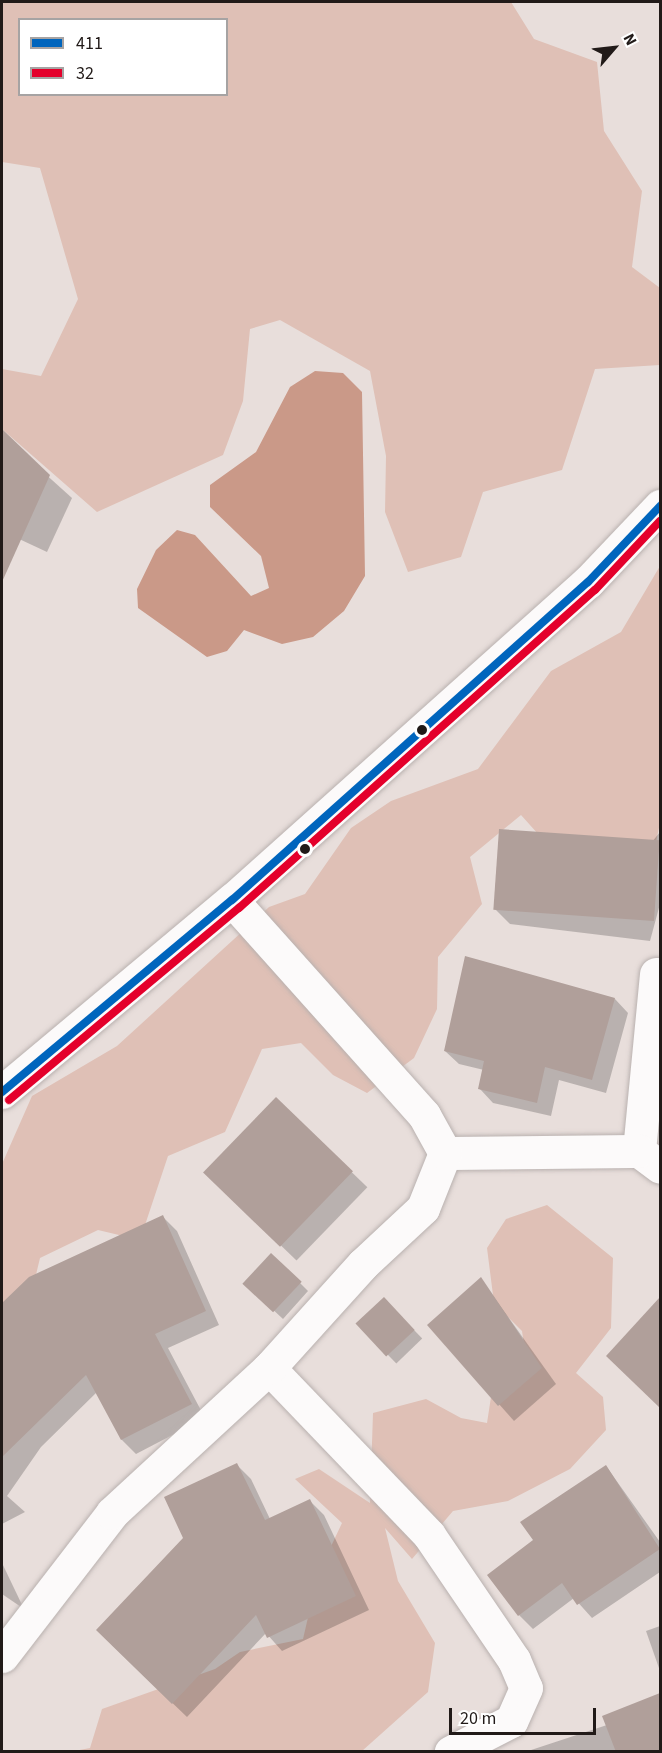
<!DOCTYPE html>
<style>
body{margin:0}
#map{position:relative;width:662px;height:1753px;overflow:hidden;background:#e8dedb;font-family:"Source Sans 3",sans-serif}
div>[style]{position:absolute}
.green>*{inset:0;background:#dfc0b6}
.water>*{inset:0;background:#ca9988}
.shadow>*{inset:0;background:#0003;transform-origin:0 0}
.building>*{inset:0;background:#b09f9a;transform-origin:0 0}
.roads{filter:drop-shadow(0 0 2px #b9b1af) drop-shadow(0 0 2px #b9b1af)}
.minor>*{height:33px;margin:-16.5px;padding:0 16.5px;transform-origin:16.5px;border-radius:16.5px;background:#fcfafa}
.bus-1>*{height:8px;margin:-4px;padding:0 4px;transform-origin:4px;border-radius:4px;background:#0065bd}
.bus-2>*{height:8px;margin:-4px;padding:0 4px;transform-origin:4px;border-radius:4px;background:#e4002b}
.dots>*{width:16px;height:16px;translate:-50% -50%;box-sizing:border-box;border:3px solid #fff;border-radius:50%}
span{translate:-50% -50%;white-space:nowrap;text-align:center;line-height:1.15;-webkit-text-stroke:4.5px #fff;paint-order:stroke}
.frame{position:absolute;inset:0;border:3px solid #211a18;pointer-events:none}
.legend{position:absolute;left:18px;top:18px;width:210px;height:78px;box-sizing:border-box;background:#fff;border:2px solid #a6a3a3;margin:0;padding:8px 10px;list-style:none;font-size:18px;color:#211a18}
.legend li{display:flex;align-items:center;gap:12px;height:30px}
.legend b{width:30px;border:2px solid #a6a3a3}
.north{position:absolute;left:584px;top:18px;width:60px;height:60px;-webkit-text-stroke:4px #fff;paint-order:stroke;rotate:62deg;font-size:16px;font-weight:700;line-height:24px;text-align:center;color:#211a18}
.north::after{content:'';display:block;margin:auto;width:21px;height:27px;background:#211a18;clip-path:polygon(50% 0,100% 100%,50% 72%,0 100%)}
.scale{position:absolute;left:449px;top:1708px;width:147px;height:27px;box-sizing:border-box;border:3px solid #211a18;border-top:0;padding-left:8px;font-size:18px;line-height:21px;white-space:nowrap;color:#211a18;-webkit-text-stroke:4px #fff;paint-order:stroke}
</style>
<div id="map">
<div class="green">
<i style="clip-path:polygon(evenodd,2px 2px,511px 2px,534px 39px,597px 62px,604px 131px,642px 191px,632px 267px,660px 288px,660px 365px,595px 369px,562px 470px,483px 492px,461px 557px,408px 572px,385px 512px,386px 456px,370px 371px,280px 320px,250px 329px,243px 401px,223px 455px,97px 512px,2px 429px,2px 369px,41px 376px,78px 299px,40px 168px,2px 162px,2px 2px,20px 20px,226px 20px,226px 94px,20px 94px,20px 20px)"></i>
<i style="clip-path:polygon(660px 566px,660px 823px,651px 865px,556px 854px,521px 815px,470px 857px,482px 904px,438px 957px,437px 1009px,414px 1058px,367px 1093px,333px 1075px,301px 1043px,262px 1049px,225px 1132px,168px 1156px,140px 1240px,98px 1230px,40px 1258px,29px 1304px,2px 1308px,2px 1164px,32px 1096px,117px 1046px,269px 907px,305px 894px,351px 828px,391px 801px,478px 769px,551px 671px,621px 632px)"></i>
<i style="clip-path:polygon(547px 1205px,613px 1258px,611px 1328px,576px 1373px,603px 1397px,606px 1430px,570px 1469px,508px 1501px,453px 1511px,412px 1559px,385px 1528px,398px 1581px,435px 1643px,428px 1692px,362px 1751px,69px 1752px,90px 1748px,102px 1709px,215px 1669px,240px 1652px,303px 1639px,318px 1574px,342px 1523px,295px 1479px,319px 1469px,370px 1503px,373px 1413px,426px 1399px,461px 1418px,487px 1423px,497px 1358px,525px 1352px,522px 1331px,494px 1303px,487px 1248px,506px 1219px)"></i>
</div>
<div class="water">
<i style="clip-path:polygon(315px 371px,343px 373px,362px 392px,365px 576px,344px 611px,313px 637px,282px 644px,244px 630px,227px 651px,207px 657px,138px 608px,137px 589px,156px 550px,177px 530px,195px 535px,251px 596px,269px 588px,261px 556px,210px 507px,210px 485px,256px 452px,290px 387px)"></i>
</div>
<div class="shadow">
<i style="clip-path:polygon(2px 435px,72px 498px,47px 552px,2px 531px)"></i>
<i style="clip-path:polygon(660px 832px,660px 904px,650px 941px,510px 924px,495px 909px,652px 842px)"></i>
<i style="clip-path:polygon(615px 999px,628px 1013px,606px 1093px,559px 1080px,551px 1116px,493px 1103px,480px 1089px,484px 1070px,459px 1064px,445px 1051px)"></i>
<i style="left:276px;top:1099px;width:127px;height:102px;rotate:44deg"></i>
<i style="clip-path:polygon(163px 1217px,177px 1231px,219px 1325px,168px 1348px,205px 1418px,136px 1454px,122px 1440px,97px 1392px,41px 1447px,7px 1496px,25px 1512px,2px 1524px,2px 1305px,29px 1278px)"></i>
<i style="clip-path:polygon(481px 1279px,556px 1384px,514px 1421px,429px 1325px)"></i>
<i style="clip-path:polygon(300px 1283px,308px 1291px,283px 1319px,253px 1291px)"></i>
<i style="left:384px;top:1299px;width:55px;height:36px;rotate:46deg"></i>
<i style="clip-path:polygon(660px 1299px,660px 1404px,610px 1354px)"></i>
<i style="clip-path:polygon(237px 1465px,251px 1479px,270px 1519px,310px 1501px,324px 1515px,369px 1610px,282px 1651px,266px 1633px,187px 1717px,112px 1645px)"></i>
<i style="clip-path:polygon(606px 1466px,660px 1542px,660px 1572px,592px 1618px,574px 1598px,533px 1629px,519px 1615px,535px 1541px)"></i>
<i style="clip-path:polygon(2px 1563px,24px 1609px,2px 1594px)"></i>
<i style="clip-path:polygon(660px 1626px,660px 1671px,646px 1631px)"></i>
<i style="clip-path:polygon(660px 1695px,660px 1752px,525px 1752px,607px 1725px,604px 1717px)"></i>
</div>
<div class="building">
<i style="clip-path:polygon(2px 429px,50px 475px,2px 582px)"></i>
<i style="left:499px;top:829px;width:161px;height:81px;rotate:4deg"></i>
<i style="clip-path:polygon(465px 956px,615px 998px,592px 1080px,545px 1067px,537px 1103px,478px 1089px,484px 1061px,444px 1051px)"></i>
<i style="left:276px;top:1097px;width:107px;height:105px;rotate:44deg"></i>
<i style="clip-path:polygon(163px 1215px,206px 1311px,155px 1334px,192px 1404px,121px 1440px,86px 1375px,2px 1457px,2px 1303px,29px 1277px)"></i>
<i style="left:271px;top:1253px;width:42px;height:42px;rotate:43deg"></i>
<i style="clip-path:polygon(481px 1277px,542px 1368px,498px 1406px,427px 1325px)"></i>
<i style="left:384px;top:1297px;width:45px;height:39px;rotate:47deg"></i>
<i style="clip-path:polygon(660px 1297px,660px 1408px,606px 1356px)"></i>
<i style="clip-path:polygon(237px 1463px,265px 1520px,310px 1499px,356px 1596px,267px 1638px,256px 1615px,172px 1704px,96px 1630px,183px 1538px,164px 1497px)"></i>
<i style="clip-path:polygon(606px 1465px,660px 1549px,577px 1605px,562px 1583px,518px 1616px,487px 1575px,533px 1540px,520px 1522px)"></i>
<i style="clip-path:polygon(660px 1693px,660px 1752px,616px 1752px,602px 1716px)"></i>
</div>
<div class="roads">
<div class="minor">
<i style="left:656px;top:974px;width:178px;rotate:95.5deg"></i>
<i style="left:639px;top:1151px;width:26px;rotate:37deg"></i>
<i style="left:2px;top:1092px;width:300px;rotate:-39.9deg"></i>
<i style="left:232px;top:900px;width:477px;rotate:-41.8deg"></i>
<i style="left:588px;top:582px;width:105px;rotate:-46.5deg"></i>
<i style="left:445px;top:1153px;width:194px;rotate:-0.6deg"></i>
<i style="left:269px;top:1368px;width:231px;rotate:46.2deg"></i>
<i style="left:429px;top:1535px;width:151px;rotate:55.8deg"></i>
<i style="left:514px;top:1660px;width:30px;rotate:67deg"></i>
<i style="left:526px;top:1688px;width:36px;rotate:114deg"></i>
<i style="left:511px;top:1721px;width:68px;rotate:152.7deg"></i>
<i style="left:2px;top:1656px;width:180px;rotate:-52.4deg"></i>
<i style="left:112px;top:1513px;width:214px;rotate:-42.7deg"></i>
<i style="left:269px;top:1368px;width:140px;rotate:-47.9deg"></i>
<i style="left:363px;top:1264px;width:82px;rotate:-43deg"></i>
<i style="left:423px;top:1208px;width:59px;rotate:-68.2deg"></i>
<i style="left:445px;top:1153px;width:43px;rotate:-118.9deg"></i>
<i style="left:424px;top:1115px;width:288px;rotate:-131.8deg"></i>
</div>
</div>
<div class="bus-1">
<i style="left:2px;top:1092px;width:300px;rotate:-39.9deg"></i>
<i style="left:232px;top:900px;width:477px;rotate:-41.8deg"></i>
<i style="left:588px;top:582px;width:105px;rotate:-46.5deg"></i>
</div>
<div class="bus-2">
<i style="left:9px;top:1100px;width:300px;rotate:-39.9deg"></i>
<i style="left:239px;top:908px;width:477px;rotate:-41.8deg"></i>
<i style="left:595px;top:590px;width:95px;rotate:-46.7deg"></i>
</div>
<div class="dots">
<i style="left:422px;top:730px;background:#211a18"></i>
<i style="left:305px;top:849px;background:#211a18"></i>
</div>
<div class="frame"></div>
<ul class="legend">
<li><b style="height:8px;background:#0065bd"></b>411</li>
<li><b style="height:8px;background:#e4002b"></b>32</li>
</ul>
<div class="north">N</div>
<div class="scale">20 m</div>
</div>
